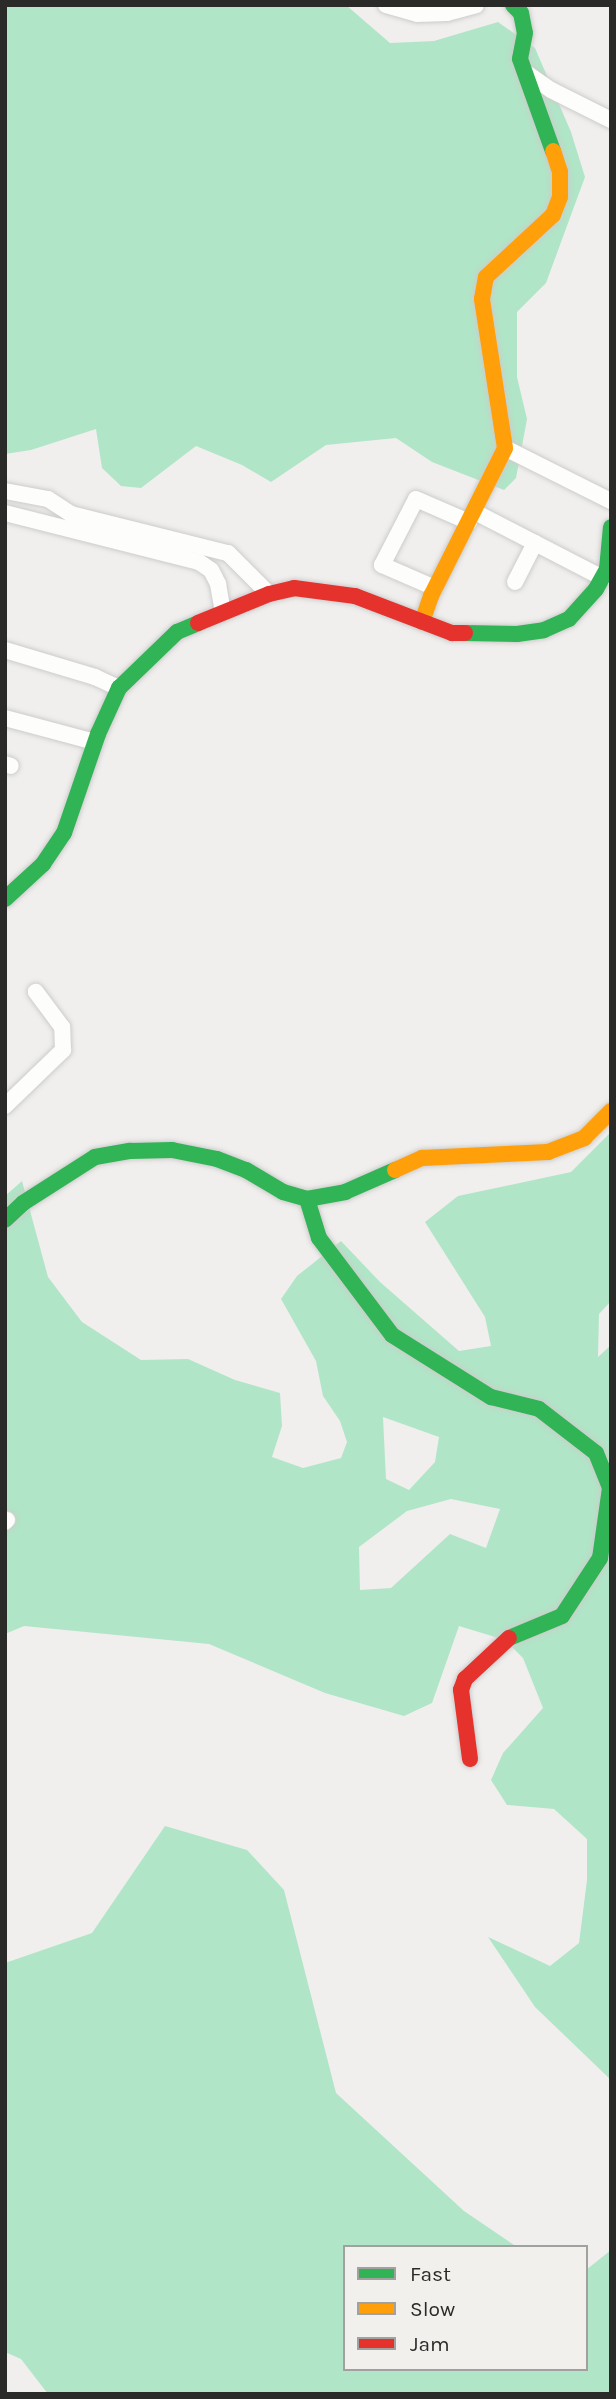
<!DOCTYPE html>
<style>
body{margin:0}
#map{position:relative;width:616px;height:2399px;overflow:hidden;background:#f0efee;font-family:Karla,sans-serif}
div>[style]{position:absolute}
.green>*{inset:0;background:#b1e5c7}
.roads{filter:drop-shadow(0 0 2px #cdcccb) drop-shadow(0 0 2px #cdcccb)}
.street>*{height:16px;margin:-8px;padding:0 8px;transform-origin:8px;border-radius:8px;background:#fdfdfc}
.fast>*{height:16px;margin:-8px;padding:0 8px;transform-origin:8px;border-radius:8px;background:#30b455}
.slow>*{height:16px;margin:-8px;padding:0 8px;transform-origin:8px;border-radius:8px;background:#ff9f0a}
.jam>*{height:16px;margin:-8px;padding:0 8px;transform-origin:8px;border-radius:8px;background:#e5322d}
span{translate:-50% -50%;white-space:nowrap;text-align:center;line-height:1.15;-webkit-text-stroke:5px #f1f0ed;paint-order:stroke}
.frame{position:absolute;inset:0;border:7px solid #2a2a29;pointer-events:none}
.legend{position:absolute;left:343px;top:2245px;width:245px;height:126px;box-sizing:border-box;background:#f1f0ed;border:2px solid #a1a19f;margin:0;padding:9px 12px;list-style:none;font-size:21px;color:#2a2a29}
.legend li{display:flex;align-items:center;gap:14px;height:35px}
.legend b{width:35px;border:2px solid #a1a19f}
</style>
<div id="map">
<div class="green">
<i style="clip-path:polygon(5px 5px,346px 5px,390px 43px,434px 41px,498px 22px,535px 48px,571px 132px,585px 177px,546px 283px,517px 312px,517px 377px,527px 419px,516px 478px,504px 490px,432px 462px,396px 438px,326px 445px,271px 482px,242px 465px,196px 446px,141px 488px,121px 486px,102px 468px,96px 429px,31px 450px,5px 454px)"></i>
<i style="clip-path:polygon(evenodd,611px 1132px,611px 1301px,599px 1314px,598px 1357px,611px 1345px,611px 2080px,535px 2007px,488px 1937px,550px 1966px,579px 1943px,587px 1880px,587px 1839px,554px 1809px,507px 1805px,491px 1780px,503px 1753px,543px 1708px,523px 1658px,505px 1640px,459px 1626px,432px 1703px,404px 1716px,325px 1693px,209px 1644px,24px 1626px,5px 1634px,5px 1196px,22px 1181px,48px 1277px,82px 1322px,141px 1360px,188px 1359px,235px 1380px,280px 1393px,282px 1426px,272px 1457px,303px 1468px,341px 1458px,347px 1442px,340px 1421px,323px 1396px,316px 1361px,281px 1299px,297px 1276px,341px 1241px,380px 1282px,459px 1351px,491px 1346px,485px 1317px,425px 1222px,458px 1196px,571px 1172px,611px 1132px,383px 1417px,439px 1437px,435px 1462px,409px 1490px,386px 1479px,383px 1417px,611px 1132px,451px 1499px,500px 1509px,486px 1548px,450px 1534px,391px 1588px,360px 1590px,359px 1547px,407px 1511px,451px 1499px)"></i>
<i style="clip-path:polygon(165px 1826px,247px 1850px,284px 1890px,336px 2093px,464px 2211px,517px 2247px,345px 2247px,345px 2369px,586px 2369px,586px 2270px,611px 2250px,611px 2394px,48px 2394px,21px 2359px,5px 2352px,5px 1963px,92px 1933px)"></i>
</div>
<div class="roads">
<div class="street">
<i style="left:386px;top:5px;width:32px;rotate:16deg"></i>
<i style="left:417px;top:14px;width:30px;rotate:-2deg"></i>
<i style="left:447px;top:13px;width:30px;rotate:-15deg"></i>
<i style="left:528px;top:74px;width:28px;rotate:35deg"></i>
<i style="left:551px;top:90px;width:67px;rotate:26.6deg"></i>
<i style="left:505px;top:448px;width:119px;rotate:26.6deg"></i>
<i style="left:5px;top:491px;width:44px;rotate:10.5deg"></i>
<i style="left:48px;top:499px;width:27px;rotate:33deg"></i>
<i style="left:71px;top:514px;width:162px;rotate:14deg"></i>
<i style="left:228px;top:553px;width:58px;rotate:45deg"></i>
<i style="left:475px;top:512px;width:144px;rotate:27.3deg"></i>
<i style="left:5px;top:513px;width:200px;rotate:14.2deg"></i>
<i style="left:199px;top:562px;width:14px;rotate:34deg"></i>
<i style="left:211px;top:570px;width:16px;rotate:63deg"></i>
<i style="left:218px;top:584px;width:28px;rotate:80deg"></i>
<i style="left:515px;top:582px;width:44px;rotate:-62.9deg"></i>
<i style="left:435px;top:588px;width:58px;rotate:-156.5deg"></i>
<i style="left:382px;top:565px;width:74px;rotate:-62.7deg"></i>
<i style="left:416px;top:499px;width:58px;rotate:23.5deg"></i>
<i style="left:5px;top:650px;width:94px;rotate:16.7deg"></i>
<i style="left:95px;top:677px;width:26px;rotate:25deg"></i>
<i style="left:5px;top:718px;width:93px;rotate:14.9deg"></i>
<i style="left:5px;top:764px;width:6px;rotate:18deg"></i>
<i style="left:5px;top:1106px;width:81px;rotate:-44deg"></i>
<i style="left:63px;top:1050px;width:23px;rotate:-92deg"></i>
<i style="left:62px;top:1027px;width:44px;rotate:-126.6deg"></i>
<i style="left:5px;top:1522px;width:3px;rotate:-45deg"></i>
</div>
<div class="fast">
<i style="left:513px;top:5px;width:11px;rotate:45deg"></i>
<i style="left:521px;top:13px;width:20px;rotate:79deg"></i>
<i style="left:525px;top:33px;width:26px;rotate:101deg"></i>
<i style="left:520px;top:59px;width:98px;rotate:70.3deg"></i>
<i style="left:465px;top:633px;width:52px;rotate:1.1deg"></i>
<i style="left:517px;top:634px;width:27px;rotate:-8deg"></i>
<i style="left:544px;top:630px;width:27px;rotate:-24deg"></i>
<i style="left:569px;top:619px;width:40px;rotate:-48deg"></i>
<i style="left:596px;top:589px;width:23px;rotate:-61deg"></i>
<i style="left:607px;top:569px;width:42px;rotate:-84.6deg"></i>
<i style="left:5px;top:899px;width:52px;rotate:-42.6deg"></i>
<i style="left:43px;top:864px;width:37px;rotate:-56deg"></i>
<i style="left:64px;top:833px;width:105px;rotate:-71deg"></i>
<i style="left:98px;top:734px;width:51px;rotate:-65.5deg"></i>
<i style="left:119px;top:688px;width:81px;rotate:-44deg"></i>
<i style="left:177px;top:632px;width:23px;rotate:-23deg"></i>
<i style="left:307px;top:1199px;width:41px;rotate:72.9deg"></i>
<i style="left:319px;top:1238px;width:121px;rotate:53deg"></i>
<i style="left:392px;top:1335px;width:117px;rotate:32.1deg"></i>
<i style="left:491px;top:1397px;width:49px;rotate:14deg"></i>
<i style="left:539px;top:1409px;width:72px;rotate:37.7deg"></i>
<i style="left:596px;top:1453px;width:38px;rotate:68deg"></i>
<i style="left:610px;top:1488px;width:71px;rotate:98.1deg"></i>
<i style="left:600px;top:1558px;width:69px;rotate:123.2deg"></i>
<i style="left:562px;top:1616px;width:57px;rotate:157.5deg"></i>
<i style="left:5px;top:1220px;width:25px;rotate:-43deg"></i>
<i style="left:23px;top:1203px;width:85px;rotate:-32.6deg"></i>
<i style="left:95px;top:1157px;width:36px;rotate:-10deg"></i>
<i style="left:130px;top:1151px;width:42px;rotate:-1.4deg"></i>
<i style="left:172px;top:1150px;width:46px;rotate:11.3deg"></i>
<i style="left:217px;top:1159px;width:31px;rotate:21deg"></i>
<i style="left:246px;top:1170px;width:43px;rotate:30.7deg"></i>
<i style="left:283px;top:1192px;width:25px;rotate:16deg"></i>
<i style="left:307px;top:1199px;width:39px;rotate:-10deg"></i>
<i style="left:345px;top:1192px;width:55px;rotate:-23.7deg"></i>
</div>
<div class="slow">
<i style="left:422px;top:622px;width:28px;rotate:-71deg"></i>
<i style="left:431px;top:596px;width:165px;rotate:-63.4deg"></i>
<i style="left:505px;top:448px;width:151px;rotate:-98.8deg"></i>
<i style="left:482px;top:299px;width:22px;rotate:-80deg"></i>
<i style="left:486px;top:277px;width:91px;rotate:-42.8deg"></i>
<i style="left:553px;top:215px;width:19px;rotate:-69deg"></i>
<i style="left:560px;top:197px;width:25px;rotate:-90deg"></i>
<i style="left:560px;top:172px;width:22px;rotate:-108deg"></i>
<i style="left:395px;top:1170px;width:30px;rotate:-24deg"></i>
<i style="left:422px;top:1158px;width:126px;rotate:-2.7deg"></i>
<i style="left:548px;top:1152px;width:39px;rotate:-21deg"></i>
<i style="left:584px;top:1138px;width:38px;rotate:-45deg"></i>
</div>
<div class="jam">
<i style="left:198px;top:623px;width:77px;rotate:-22.2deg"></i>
<i style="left:269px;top:594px;width:26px;rotate:-13deg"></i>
<i style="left:294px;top:588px;width:62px;rotate:7.5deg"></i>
<i style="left:355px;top:596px;width:104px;rotate:20.9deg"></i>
<i style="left:452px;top:633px;width:13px"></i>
<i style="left:470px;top:1759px;width:70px;rotate:-97.4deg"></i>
<i style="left:461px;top:1690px;width:12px;rotate:-70deg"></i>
<i style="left:465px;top:1679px;width:60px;rotate:-43deg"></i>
</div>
</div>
<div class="frame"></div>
<ul class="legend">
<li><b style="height:9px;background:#30b455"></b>Fast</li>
<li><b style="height:9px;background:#ff9f0a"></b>Slow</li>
<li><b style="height:9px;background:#e5322d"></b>Jam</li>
</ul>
</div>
